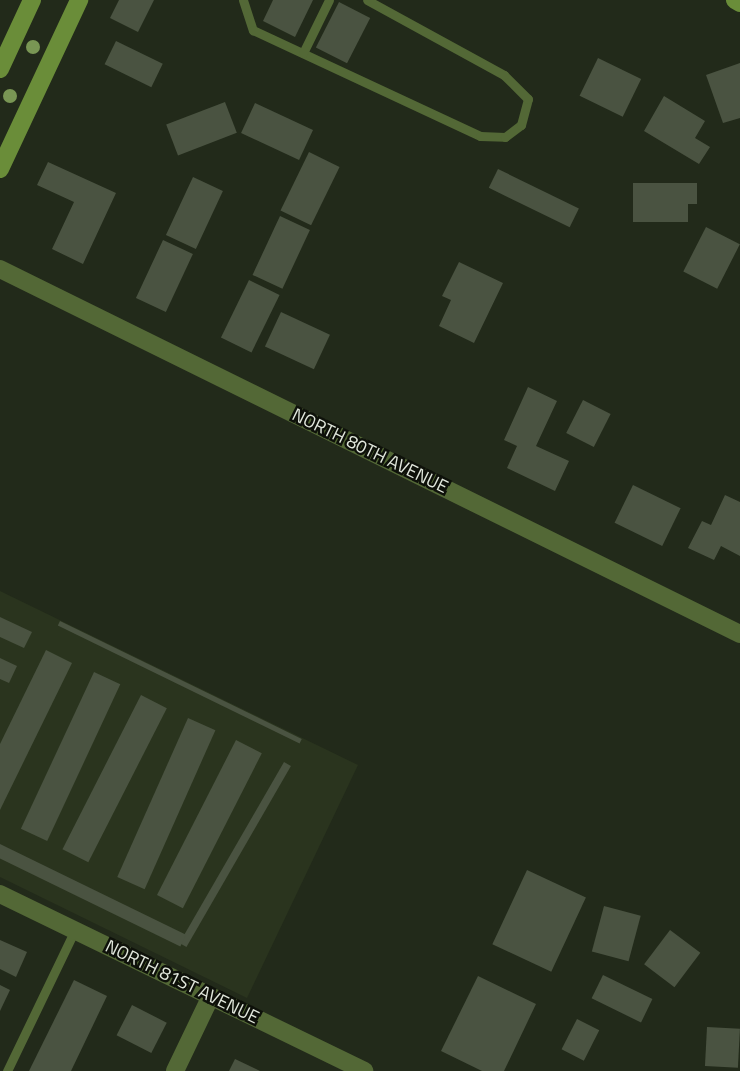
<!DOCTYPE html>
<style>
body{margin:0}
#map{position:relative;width:740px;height:1071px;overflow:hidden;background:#222a1a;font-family:"Titillium Web",sans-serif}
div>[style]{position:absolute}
.built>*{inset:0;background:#2a341e}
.building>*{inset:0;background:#4a5341;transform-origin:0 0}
.lane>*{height:9px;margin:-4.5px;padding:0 4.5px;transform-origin:4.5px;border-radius:4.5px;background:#536836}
.street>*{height:18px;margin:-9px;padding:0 9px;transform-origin:9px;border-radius:9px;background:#536836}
.secondary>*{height:18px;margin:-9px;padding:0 9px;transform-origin:9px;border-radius:9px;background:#6a8d39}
.trees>*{width:14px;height:14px;margin:-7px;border-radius:50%;background:#799654}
span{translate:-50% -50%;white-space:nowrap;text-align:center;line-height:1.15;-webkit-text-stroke:5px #0e110a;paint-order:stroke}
.street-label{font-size:18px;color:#e2e8dd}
</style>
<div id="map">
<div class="built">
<i style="clip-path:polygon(0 591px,358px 765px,247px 998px,0 877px)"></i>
</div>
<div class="building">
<i style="clip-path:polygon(119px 0,154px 0,138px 32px,110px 18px)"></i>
<i style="clip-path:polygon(273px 0,313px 0,295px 37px,263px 21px)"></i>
<i style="left:339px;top:2px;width:35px;height:51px;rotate:27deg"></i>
<i style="left:116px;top:41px;width:52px;height:26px;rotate:26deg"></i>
<i style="left:598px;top:58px;width:48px;height:42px;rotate:26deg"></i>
<i style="clip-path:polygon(740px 63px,740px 118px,723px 123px,706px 75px)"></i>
<i style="clip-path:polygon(664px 96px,705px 121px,695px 138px,710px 147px,699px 164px,644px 131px)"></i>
<i style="left:225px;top:102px;width:33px;height:63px;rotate:69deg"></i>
<i style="left:255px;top:103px;width:64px;height:33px;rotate:25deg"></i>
<i style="left:309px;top:152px;width:34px;height:65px;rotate:26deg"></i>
<i style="clip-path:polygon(48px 162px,116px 193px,83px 264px,52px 249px,74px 202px,37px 185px)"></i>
<i style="left:498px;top:169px;width:90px;height:21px;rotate:26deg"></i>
<i style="left:193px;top:177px;width:33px;height:64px;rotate:25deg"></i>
<i style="clip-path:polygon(633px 183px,697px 183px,697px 204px,688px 204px,688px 222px,633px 222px)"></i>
<i style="left:280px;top:216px;width:33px;height:65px;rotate:25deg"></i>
<i style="left:706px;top:227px;width:38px;height:50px;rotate:27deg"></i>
<i style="left:163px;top:240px;width:33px;height:64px;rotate:25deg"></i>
<i style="clip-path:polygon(459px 262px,503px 283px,474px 343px,439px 326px,451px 300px,442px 296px)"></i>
<i style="left:249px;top:280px;width:34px;height:64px;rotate:26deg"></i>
<i style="left:281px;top:312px;width:54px;height:38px;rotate:25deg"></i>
<i style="clip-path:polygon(528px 387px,557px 401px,536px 446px,569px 461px,555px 491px,507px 468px,517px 446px,504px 440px)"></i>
<i style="left:583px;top:400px;width:31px;height:37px;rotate:27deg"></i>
<i style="left:633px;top:485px;width:53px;height:42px;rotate:26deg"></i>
<i style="clip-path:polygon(725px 495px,740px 502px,740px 556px,721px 546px,714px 560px,688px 548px,702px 521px,711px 525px)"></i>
<i style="clip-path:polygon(0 617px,32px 632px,24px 648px,0 637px)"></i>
<i style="left:60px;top:621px;width:269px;height:5px;rotate:26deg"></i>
<i style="clip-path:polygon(46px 650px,72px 663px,0 810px,0 744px)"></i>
<i style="clip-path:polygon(0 658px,17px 666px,9px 683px,0 679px)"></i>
<i style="left:94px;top:672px;width:29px;height:173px;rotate:25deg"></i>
<i style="left:141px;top:695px;width:29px;height:173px;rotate:27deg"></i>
<i style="left:188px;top:718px;width:30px;height:174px;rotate:24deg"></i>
<i style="left:236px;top:740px;width:29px;height:174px;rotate:27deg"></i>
<i style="left:284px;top:762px;width:8px;height:209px;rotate:30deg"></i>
<i style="left:0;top:844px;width:207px;height:13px;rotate:26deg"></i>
<i style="left:527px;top:870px;width:65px;height:82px;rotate:25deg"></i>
<i style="left:604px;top:906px;width:38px;height:47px;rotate:15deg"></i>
<i style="left:670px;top:930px;width:38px;height:43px;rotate:37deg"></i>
<i style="clip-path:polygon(0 940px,27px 952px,16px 977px,0 969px)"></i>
<i style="left:603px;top:975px;width:55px;height:26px;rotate:26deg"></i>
<i style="clip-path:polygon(478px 976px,536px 1004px,504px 1071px,482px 1071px,441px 1051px)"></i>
<i style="clip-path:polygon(74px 980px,107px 996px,71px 1071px,29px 1071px)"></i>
<i style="clip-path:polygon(0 985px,10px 990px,0 1011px)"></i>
<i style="left:132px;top:1005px;width:39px;height:34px;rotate:27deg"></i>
<i style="left:577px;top:1019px;width:25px;height:34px;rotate:27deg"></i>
<i style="left:707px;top:1027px;width:33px;height:39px;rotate:3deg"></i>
<i style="clip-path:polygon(235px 1059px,260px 1071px,229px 1071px)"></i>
</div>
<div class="lane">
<i style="left:243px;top:0;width:32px;rotate:72deg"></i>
<i style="left:253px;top:30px;width:251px;rotate:25deg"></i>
<i style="left:480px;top:136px;width:25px;rotate:2deg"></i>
<i style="left:505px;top:137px;width:20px;rotate:-37deg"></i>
<i style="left:521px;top:125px;width:27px;rotate:-75deg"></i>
<i style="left:528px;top:99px;width:34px;rotate:-135deg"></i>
<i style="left:504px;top:75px;width:156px;rotate:-151.3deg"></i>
<i style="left:303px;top:53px;width:59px;rotate:-63.9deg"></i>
<i style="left:7px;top:1071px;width:157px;rotate:-64.3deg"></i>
</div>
<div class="street">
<i style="left:0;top:269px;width:825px;rotate:26.25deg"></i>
<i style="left:0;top:894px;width:405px;rotate:25.9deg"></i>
<i style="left:175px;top:1071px;width:83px;rotate:-64.4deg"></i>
</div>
<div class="secondary">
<i style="left:735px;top:0;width:6px;rotate:31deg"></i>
<i style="left:0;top:69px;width:76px;rotate:-65.1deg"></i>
<i style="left:0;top:169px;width:187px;rotate:-64.9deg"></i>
</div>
<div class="trees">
<i style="left:33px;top:47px"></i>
<i style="left:10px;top:96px"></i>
</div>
<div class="street-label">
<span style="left:370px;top:451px;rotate:26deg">NORTH 80TH AVENUE</span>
<span style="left:182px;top:982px;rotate:26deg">NORTH 81ST AVENUE</span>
</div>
</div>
